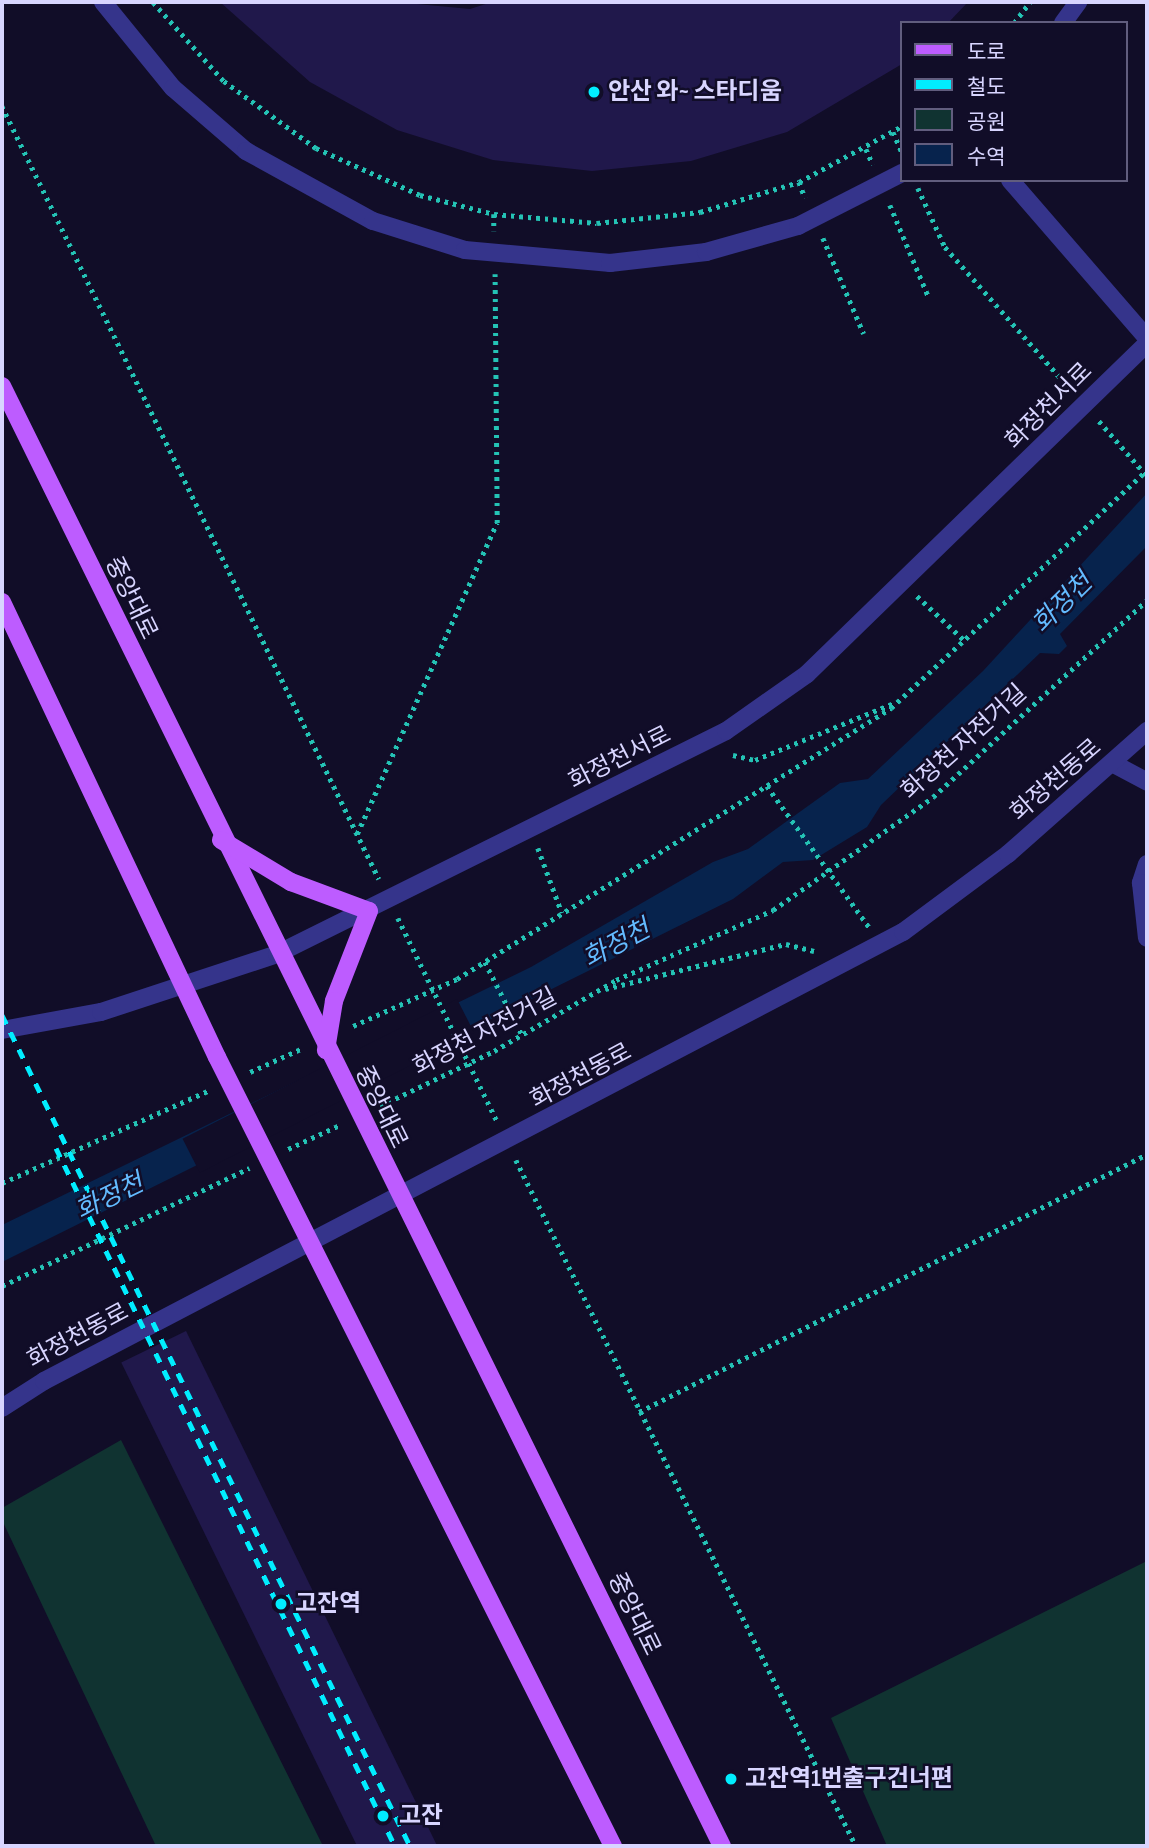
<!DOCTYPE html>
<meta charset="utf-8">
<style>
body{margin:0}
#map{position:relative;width:1149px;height:1848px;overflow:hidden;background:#110d28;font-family:"Sofia Sans Condensed","Noto Sans KR",sans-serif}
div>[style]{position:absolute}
.green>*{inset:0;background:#103331}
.water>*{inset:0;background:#07234d}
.pier>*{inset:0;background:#110d28;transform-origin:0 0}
.building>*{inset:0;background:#20184b;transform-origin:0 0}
.path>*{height:4.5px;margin-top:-2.25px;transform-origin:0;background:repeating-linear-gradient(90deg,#24c3b5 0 3.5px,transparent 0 8.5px)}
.minor>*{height:18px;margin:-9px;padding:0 9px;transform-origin:9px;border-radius:9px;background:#35348b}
.major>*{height:18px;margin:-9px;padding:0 9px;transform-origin:9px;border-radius:9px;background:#bd5cff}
.rail>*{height:5px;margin-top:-2.5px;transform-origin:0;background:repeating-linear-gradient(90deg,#01edff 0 10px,transparent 0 19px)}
.dots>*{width:19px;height:19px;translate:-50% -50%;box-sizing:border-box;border:4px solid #110d28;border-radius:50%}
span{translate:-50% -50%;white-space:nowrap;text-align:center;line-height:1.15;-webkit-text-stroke:5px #110d28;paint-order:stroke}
.poi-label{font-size:24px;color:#d8d5ff;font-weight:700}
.left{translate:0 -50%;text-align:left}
.street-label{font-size:24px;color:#d8d5ff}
.water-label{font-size:26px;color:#63bbff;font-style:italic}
.frame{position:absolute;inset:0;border:4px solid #d8d5ff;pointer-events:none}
.legend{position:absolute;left:900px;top:21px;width:228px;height:161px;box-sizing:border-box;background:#110d28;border:2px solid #615d7e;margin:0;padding:9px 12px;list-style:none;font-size:21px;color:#d8d5ff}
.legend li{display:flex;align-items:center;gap:14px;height:35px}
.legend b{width:35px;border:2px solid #615d7e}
</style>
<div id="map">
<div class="green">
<i style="clip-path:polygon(121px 1440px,323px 1846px,156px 1846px,2px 1520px,2px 1508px)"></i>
<i style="clip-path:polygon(1147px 1561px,1147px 1844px,887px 1846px,831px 1718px)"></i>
</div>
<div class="water">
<i style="clip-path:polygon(1147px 493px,1147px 546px,1060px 634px,1067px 646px,1059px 654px,1040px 653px,881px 805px,867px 827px,813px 860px,783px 862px,733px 899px,2px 1262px,2px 1225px,531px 967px,713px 862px,748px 849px,840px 783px,868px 779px,983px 671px)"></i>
</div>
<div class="pier">
<i style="left:457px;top:999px;width:38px;height:308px;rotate:63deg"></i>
</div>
<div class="building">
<i style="clip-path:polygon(220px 2px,396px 2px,470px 9px,492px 2px,968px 2px,948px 23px,902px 23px,902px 64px,787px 132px,691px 161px,592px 171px,493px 160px,397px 130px,310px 82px)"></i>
<i style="left:186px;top:1331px;width:575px;height:72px;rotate:64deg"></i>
</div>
<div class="path">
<i style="left:153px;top:2px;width:106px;rotate:48.1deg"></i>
<i style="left:224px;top:81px;width:114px;rotate:36.1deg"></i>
<i style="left:316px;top:148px;width:114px;rotate:24.3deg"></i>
<i style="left:420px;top:195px;width:76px;rotate:14.4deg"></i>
<i style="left:494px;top:214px;width:103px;rotate:5deg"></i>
<i style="left:597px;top:223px;width:104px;rotate:-6.1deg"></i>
<i style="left:700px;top:212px;width:103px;rotate:-16.9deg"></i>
<i style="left:799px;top:182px;width:117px;rotate:-28.5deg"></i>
<i style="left:1014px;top:23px;width:26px;rotate:-53deg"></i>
<i style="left:2px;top:106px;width:860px;rotate:64deg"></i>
<i style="left:893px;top:132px;width:22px;rotate:66deg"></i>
<i style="left:866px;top:149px;width:17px;rotate:66deg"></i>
<i style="left:799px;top:182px;width:17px;rotate:69deg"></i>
<i style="left:918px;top:188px;width:65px;rotate:65.4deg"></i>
<i style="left:945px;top:247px;width:189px;rotate:48.6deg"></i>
<i style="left:890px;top:205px;width:101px;rotate:67.2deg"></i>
<i style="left:494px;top:214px;width:17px;rotate:90deg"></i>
<i style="left:823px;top:238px;width:104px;rotate:66.9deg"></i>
<i style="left:1099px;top:421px;width:73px;rotate:48.9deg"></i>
<i style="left:917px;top:596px;width:64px;rotate:43.1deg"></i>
<i style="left:733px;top:755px;width:23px;rotate:13deg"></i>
<i style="left:755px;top:760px;width:150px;rotate:-22.3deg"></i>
<i style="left:767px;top:786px;width:174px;rotate:54.1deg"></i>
<i style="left:357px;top:834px;width:341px;rotate:-65.8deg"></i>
<i style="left:497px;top:523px;width:249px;rotate:-90.5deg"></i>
<i style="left:538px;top:848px;width:69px;rotate:69.7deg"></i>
<i style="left:398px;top:918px;width:226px;rotate:64deg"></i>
<i style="left:485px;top:962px;width:82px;rotate:63.1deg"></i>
<i style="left:605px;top:989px;width:187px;rotate:-14deg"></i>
<i style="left:786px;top:944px;width:29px;rotate:14deg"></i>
<i style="left:353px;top:1026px;width:114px;rotate:-24.3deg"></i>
<i style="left:457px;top:979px;width:512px;rotate:-31.98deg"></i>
<i style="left:891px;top:708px;width:350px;rotate:-42.9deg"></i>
<i style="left:250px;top:1072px;width:58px;rotate:-24.4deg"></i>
<i style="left:380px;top:1106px;width:127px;rotate:-25.8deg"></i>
<i style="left:494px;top:1051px;width:141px;rotate:-30.2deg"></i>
<i style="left:616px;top:980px;width:172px;rotate:-24deg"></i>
<i style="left:773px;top:910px;width:196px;rotate:-35.2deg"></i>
<i style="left:933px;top:797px;width:291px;rotate:-42.6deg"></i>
<i style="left:288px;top:1149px;width:57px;rotate:-24.8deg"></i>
<i style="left:516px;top:1160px;width:766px;rotate:63.64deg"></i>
<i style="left:2px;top:1183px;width:228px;rotate:-24.1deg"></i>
<i style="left:2px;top:1286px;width:274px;rotate:-25.5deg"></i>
<i style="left:639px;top:1412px;width:570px;rotate:-26.92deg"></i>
</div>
<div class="minor">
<i style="left:103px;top:2px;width:111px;rotate:50.9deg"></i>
<i style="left:173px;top:88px;width:96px;rotate:40.8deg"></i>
<i style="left:246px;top:151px;width:145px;rotate:28.9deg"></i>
<i style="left:373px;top:221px;width:96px;rotate:17.5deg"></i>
<i style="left:465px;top:250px;width:146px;rotate:5.1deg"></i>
<i style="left:610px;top:263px;width:97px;rotate:-6.5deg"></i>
<i style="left:706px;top:252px;width:96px;rotate:-15.8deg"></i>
<i style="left:798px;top:226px;width:117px;rotate:-27deg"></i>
<i style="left:1063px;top:23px;width:26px;rotate:-54deg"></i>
<i style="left:1010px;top:180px;width:209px;rotate:49.1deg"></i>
<i style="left:1112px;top:763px;width:40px;rotate:28deg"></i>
<i style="left:1147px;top:864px;width:20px;rotate:108deg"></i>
<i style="left:1141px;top:883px;width:55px;rotate:83.8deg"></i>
<i style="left:2px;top:1030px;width:101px;rotate:-10.3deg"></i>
<i style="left:101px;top:1012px;width:185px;rotate:-18.2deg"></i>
<i style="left:277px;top:954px;width:501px;rotate:-26.41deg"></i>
<i style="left:726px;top:731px;width:99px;rotate:-35.1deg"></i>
<i style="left:807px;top:674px;width:475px;rotate:-44.2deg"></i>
<i style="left:2px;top:1408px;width:50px;rotate:-32.7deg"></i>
<i style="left:44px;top:1381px;width:969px;rotate:-27.6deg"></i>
<i style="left:903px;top:932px;width:131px;rotate:-36.6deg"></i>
<i style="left:1008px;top:854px;width:186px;rotate:-41.5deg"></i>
</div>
<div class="major">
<i style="left:2px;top:386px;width:1628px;rotate:63.75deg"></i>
<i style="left:2px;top:602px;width:503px;rotate:64.71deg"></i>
<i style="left:217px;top:1057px;width:883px;rotate:63.35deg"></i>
<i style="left:221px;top:840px;width:82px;rotate:31deg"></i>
<i style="left:291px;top:882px;width:83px;rotate:20.4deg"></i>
<i style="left:369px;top:911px;width:97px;rotate:111.3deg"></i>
<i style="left:334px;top:1001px;width:50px;rotate:99.3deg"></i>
</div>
<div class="rail">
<i style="left:2px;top:1015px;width:926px;rotate:63.85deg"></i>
<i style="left:56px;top:1148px;width:776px;rotate:64.1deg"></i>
</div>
<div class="dots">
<i style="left:594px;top:92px;background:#01edff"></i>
<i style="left:281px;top:1604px;background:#01edff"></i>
<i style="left:731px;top:1779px;background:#01edff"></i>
<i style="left:383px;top:1816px;background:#01edff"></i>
</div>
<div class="poi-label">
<span class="left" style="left:608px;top:92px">안산 와~ 스타디움</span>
<span class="left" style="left:295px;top:1604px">고잔역</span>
<span class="left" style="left:745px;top:1779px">고잔역1번출구건너편</span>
<span class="left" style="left:399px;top:1816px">고잔</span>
</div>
<div class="street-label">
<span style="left:1049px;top:406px;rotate:-45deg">화정천서로</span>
<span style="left:131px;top:598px;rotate:64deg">중앙대로</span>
<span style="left:964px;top:742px;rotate:-42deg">화정천 자전거길</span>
<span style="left:620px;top:758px;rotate:-27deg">화정천서로</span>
<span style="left:1056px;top:780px;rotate:-41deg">화정천동로</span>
<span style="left:485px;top:1032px;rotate:-28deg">화정천 자전거길</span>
<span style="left:581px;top:1076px;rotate:-28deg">화정천동로</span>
<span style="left:381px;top:1107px;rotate:64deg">중앙대로</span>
<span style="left:78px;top:1336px;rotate:-28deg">화정천동로</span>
<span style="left:634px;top:1614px;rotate:64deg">중앙대로</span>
</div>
<div class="water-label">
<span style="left:1063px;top:604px;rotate:-45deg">화정천</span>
<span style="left:617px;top:945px;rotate:-28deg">화정천</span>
<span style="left:110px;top:1198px;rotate:-26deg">화정천</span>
</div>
<div class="frame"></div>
<ul class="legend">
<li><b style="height:9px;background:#bd5cff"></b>도로</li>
<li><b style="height:9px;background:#01edff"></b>철도</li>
<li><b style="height:19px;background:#103331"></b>공원</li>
<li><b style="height:19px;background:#07234d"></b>수역</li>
</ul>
</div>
